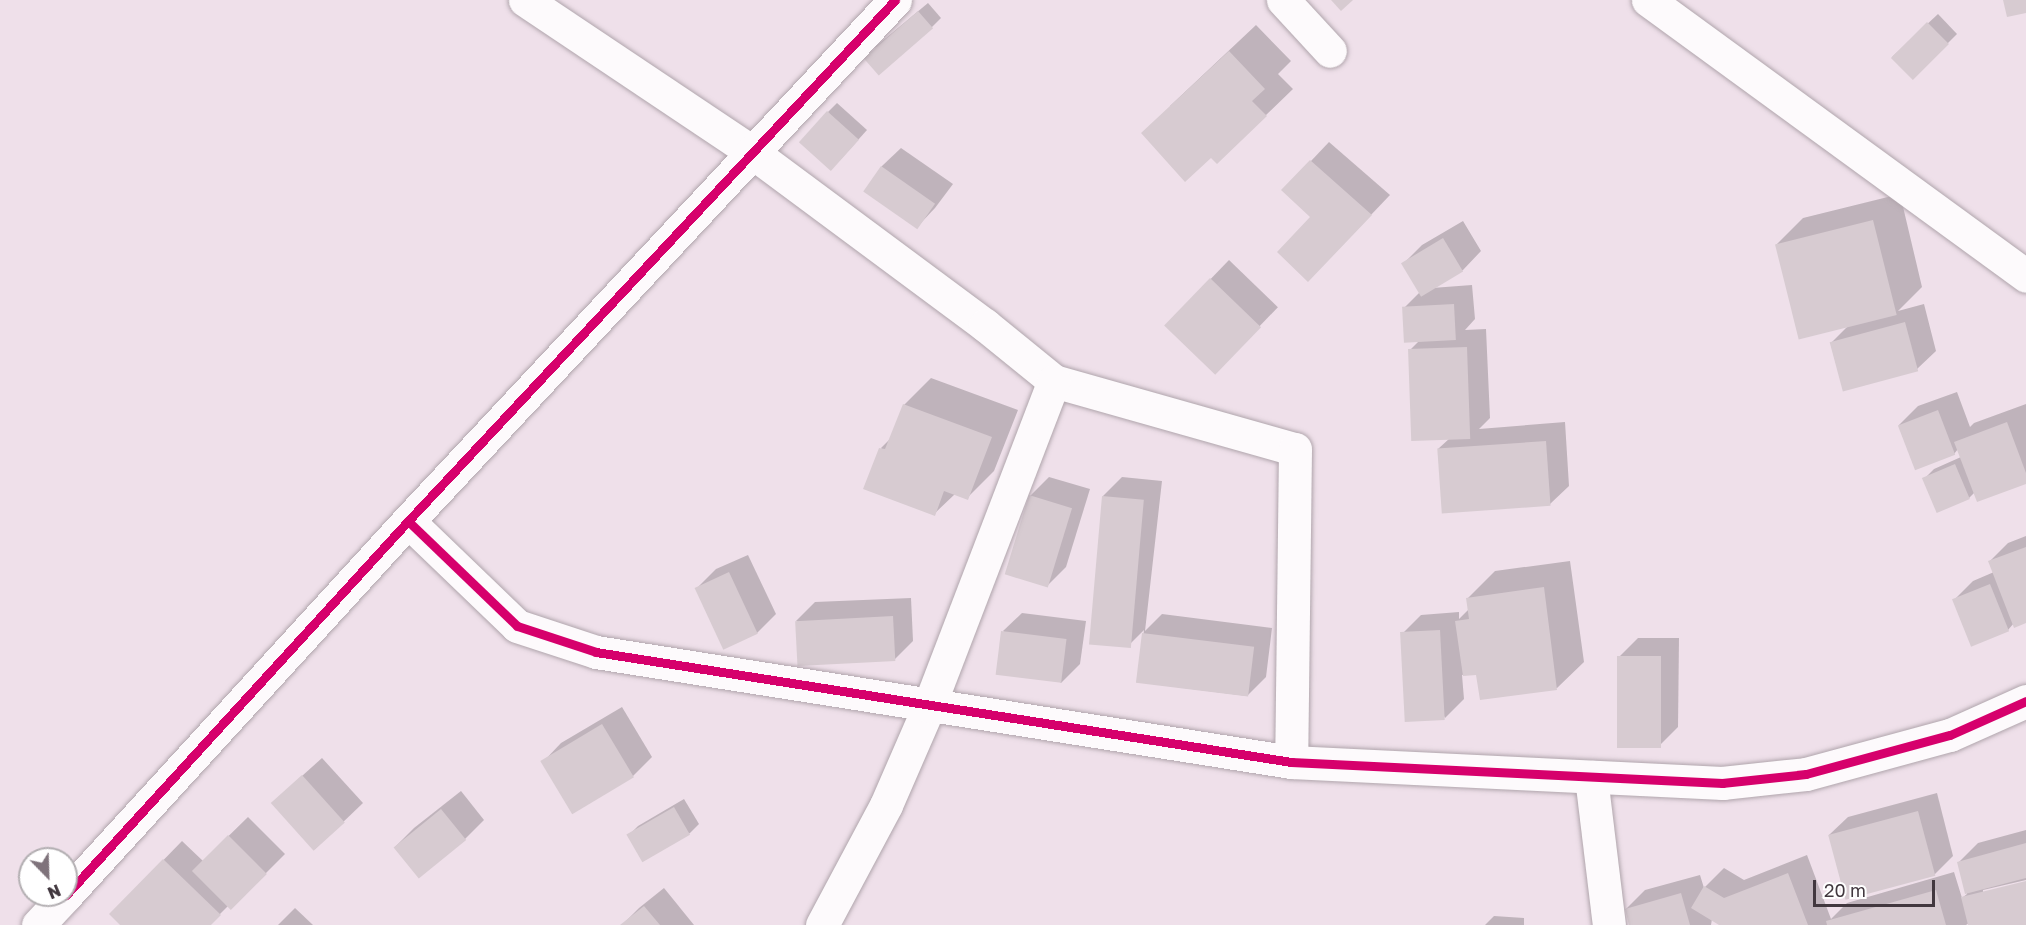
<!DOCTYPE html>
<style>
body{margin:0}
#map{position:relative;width:2026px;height:925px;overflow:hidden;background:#efe0ea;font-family:"Golos Text",sans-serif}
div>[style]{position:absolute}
.shadow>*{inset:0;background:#0003;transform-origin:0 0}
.building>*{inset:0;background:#d7cbd1;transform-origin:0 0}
.roads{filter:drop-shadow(0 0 2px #b0a5ac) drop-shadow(0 0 2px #b0a5ac)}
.street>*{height:33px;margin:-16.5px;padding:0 16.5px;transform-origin:16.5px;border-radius:16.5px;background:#fdfafc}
.cycleway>*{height:9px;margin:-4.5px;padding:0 4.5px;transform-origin:4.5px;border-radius:4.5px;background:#d6006c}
span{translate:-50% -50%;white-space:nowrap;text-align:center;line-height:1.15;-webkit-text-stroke:6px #fff;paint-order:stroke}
.north{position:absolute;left:18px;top:847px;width:60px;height:60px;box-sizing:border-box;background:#fff;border:2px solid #b3afb2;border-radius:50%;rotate:157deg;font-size:16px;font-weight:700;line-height:24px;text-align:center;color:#42383f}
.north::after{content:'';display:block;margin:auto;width:21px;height:27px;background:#7f737b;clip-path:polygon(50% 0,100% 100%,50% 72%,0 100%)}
.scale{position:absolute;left:1813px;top:880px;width:122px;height:27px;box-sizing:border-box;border:3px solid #42383f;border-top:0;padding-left:8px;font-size:18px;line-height:21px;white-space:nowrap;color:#42383f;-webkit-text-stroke:4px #fff;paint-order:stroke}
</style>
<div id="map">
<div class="shadow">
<i style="clip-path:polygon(928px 3px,941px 18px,932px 27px,874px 48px)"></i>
<i style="clip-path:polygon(1938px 14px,1957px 34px,1948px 43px,1892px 57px)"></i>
<i style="clip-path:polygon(1256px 25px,1291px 61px,1278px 74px,1293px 89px,1266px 115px,1170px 106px)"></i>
<i style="clip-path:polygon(837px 103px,867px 130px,840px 160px,828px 112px)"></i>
<i style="clip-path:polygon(1329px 142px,1390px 195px,1327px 261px,1312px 217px,1311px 161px)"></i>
<i style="clip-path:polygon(901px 148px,953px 184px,935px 208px,917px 227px,866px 190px,882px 166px)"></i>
<i style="clip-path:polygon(1900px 194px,1922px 287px,1898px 311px,1924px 304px,1936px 351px,1917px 369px,1832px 342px,1850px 324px,1776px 245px,1803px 218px)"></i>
<i style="clip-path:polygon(1463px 221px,1481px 251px,1463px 270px,1432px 288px,1472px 285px,1475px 319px,1465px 330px,1486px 329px,1490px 418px,1479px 429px,1565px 422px,1569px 486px,1550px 504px,1438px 449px,1450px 438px,1410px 350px,1418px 342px,1404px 308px,1420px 292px,1403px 264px,1422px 245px)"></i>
<i style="left:1229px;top:260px;width:68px;height:91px;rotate:44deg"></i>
<i style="clip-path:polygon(931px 378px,1018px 410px,994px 471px,967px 498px,955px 494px,934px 514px,881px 448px,891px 438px,904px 405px)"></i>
<i style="clip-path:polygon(1957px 392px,1970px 427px,1974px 423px,2026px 404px,2026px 482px,1975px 492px,1969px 498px,1924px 479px,1934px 469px,1961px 457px,1958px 449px,1954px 454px,1899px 425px,1918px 406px)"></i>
<i style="clip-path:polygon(1049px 477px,1090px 489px,1066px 567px,1047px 586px,1030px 496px)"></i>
<i style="clip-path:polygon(1122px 477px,1162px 481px,1145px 631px,1162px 614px,1272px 628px,1266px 677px,1247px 696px,1137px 682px,1144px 630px,1127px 647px,1103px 496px)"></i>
<i style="clip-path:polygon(2026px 536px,2026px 622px,2014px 623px,2008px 630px,1954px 600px,1973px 581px,1994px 572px,1989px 562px,2008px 543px)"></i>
<i style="clip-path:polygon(748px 555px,776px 614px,757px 633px,697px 588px,716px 569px)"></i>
<i style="clip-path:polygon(1570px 561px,1584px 662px,1557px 688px,1478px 673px,1462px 675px,1464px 699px,1445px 718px,1402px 634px,1421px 615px,1459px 612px,1459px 619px,1469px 609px,1468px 598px,1495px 571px)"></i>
<i style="clip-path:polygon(911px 598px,913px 641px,894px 660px,796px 621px,815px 602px)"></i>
<i style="clip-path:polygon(1022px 613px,1086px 621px,1080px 664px,1061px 683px,1003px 631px)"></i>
<i style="clip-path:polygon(1638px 638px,1679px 638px,1678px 727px,1659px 746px,1619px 657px)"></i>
<i style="clip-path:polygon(622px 707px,652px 757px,633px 776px,543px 762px,561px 743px)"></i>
<i style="clip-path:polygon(322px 758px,363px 803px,315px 849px,292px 785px)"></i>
<i style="clip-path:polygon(461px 791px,484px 820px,465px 839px,419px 876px,395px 847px,414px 828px)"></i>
<i style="clip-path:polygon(1937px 793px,1953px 856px,1934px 875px,1829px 835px,1848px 817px)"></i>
<i style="clip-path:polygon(684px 799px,699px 824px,690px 833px,643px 861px,629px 835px,638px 826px)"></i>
<i style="clip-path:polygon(248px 817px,285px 854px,231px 908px,229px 905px,209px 925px,122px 925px,111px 914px,182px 841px,203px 861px)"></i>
<i style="clip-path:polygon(2026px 830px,2026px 880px,1983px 890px,1983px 894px,2026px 883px,2026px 925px,1969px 925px,1969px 923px,1966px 925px,1722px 925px,1712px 919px,1711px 925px,1631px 925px,1626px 909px,1645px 890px,1700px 875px,1704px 888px,1724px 868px,1744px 880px,1807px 855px,1831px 919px,1847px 903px,1954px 872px,1962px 898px,1967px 894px,1959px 862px,1978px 843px)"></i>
<i style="clip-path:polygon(664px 888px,694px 925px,622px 925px,639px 908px)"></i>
<i style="clip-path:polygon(295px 908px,313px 925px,278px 925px)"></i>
<i style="clip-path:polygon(1494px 916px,1524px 918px,1524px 925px,1485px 925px)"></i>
</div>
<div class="building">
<i style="clip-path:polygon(1331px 0,1353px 0,1341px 11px)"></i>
<i style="clip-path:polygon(2003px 0,2026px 0,2026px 13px,2007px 17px)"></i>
<i style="left:918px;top:11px;width:23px;height:72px;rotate:49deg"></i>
<i style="left:1927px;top:22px;width:31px;height:51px;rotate:45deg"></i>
<i style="clip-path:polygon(1229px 51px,1265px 89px,1252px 101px,1267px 116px,1217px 164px,1211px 158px,1185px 182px,1141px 133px)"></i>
<i style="left:827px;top:111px;width:43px;height:42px;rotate:42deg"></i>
<i style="clip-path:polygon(1310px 160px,1372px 215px,1308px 282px,1277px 252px,1310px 217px,1281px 190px)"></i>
<i style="left:881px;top:166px;width:66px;height:31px;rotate:35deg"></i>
<i style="left:1873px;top:220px;width:98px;height:101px;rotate:76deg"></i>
<i style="left:1443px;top:238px;width:39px;height:49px;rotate:59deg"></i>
<i style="left:1210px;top:278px;width:71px;height:66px;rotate:44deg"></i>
<i style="left:1454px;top:304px;width:36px;height:52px;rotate:87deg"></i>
<i style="left:1905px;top:322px;width:51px;height:78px;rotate:75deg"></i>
<i style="left:1467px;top:347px;width:92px;height:59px;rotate:88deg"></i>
<i style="clip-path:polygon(903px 404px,992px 437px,968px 500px,944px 491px,935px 516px,863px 489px,879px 448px,885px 449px)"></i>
<i style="left:1938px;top:410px;width:48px;height:43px;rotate:69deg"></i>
<i style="clip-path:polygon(2007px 422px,2026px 473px,2026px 484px,1977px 502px,1954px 442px)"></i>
<i style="left:1546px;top:441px;width:65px;height:109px;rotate:86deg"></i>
<i style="left:1955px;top:464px;width:38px;height:36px;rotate:67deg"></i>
<i style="left:1029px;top:495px;width:45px;height:83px;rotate:17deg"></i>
<i style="left:1102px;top:496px;width:42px;height:149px;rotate:5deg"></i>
<i style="clip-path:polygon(2026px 547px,2026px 623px,2014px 628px,1988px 561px)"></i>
<i style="left:729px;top:572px;width:68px;height:38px;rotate:65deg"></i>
<i style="left:1990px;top:584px;width:51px;height:41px;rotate:68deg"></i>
<i style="clip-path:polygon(1544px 587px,1557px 690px,1480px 700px,1476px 675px,1463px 676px,1455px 621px,1469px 619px,1466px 598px)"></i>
<i style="left:893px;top:616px;width:45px;height:98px;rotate:87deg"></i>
<i style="left:1440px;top:630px;width:90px;height:40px;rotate:87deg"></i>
<i style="left:1001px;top:631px;width:66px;height:44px;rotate:7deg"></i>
<i style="left:1142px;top:633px;width:113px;height:50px;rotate:7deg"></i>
<i style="left:1617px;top:656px;width:44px;height:92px"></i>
<i style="left:602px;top:724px;width:62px;height:72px;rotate:59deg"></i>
<i style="left:302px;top:775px;width:64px;height:42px;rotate:48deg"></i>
<i style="left:674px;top:807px;width:32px;height:55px;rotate:60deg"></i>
<i style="left:441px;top:809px;width:40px;height:61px;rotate:51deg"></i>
<i style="left:1918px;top:811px;width:67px;height:93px;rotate:75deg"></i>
<i style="left:228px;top:835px;width:55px;height:51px;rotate:45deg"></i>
<i style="clip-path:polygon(2026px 843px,2026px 878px,1965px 894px,1957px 862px)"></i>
<i style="clip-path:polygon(163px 859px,221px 915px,211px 925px,120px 925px,109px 914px)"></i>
<i style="clip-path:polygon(1788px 873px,1808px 925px,1719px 925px,1691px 908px,1704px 886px,1724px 898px)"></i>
<i style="clip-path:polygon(2026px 881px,2026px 925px,1968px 925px,1961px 897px)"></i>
<i style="clip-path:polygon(1936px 890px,1946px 925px,1827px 925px,1826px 921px)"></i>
<i style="clip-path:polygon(1681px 893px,1690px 925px,1629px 925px,1625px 909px)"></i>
<i style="clip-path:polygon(644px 906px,660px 925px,620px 925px)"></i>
</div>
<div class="roads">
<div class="street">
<i style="left:525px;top:0;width:273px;rotate:33.8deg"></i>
<i style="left:752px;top:152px;width:290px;rotate:36.6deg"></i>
<i style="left:985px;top:325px;width:89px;rotate:39.1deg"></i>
<i style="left:1054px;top:381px;width:250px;rotate:15.8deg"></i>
<i style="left:1295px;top:449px;width:313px;rotate:90.7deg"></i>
<i style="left:1283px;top:0;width:69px;rotate:47.3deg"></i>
<i style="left:1648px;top:0;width:468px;rotate:36.1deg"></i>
<i style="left:408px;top:521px;width:151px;rotate:43.9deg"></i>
<i style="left:517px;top:626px;width:83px;rotate:18.2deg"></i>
<i style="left:596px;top:652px;width:704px;rotate:8.99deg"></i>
<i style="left:1291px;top:762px;width:432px;rotate:2.8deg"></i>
<i style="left:1722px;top:783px;width:84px;rotate:-6.1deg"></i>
<i style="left:1806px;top:774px;width:149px;rotate:-15.2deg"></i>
<i style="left:1950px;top:735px;width:83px;rotate:-24.1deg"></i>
<i style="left:1591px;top:777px;width:149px;rotate:83.1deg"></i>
<i style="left:66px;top:895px;width:507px;rotate:-47.56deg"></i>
<i style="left:408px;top:521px;width:713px;rotate:-46.93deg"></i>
<i style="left:38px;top:925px;width:41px;rotate:-47deg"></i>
<i style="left:822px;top:925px;width:136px;rotate:-61.9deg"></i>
<i style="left:886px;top:805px;width:108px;rotate:-66.5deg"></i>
<i style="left:929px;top:706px;width:348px;rotate:-69deg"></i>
</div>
</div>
<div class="cycleway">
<i style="left:408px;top:521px;width:151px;rotate:43.9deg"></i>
<i style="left:517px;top:626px;width:83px;rotate:18.2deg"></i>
<i style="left:596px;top:652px;width:704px;rotate:8.99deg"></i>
<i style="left:1291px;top:762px;width:432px;rotate:2.8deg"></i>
<i style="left:1722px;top:783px;width:84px;rotate:-6.1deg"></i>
<i style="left:1806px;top:774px;width:149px;rotate:-15.2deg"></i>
<i style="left:1950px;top:735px;width:83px;rotate:-24.1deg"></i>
<i style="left:66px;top:895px;width:507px;rotate:-47.56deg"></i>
<i style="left:408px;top:521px;width:713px;rotate:-46.93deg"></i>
</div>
<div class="north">N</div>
<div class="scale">20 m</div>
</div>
